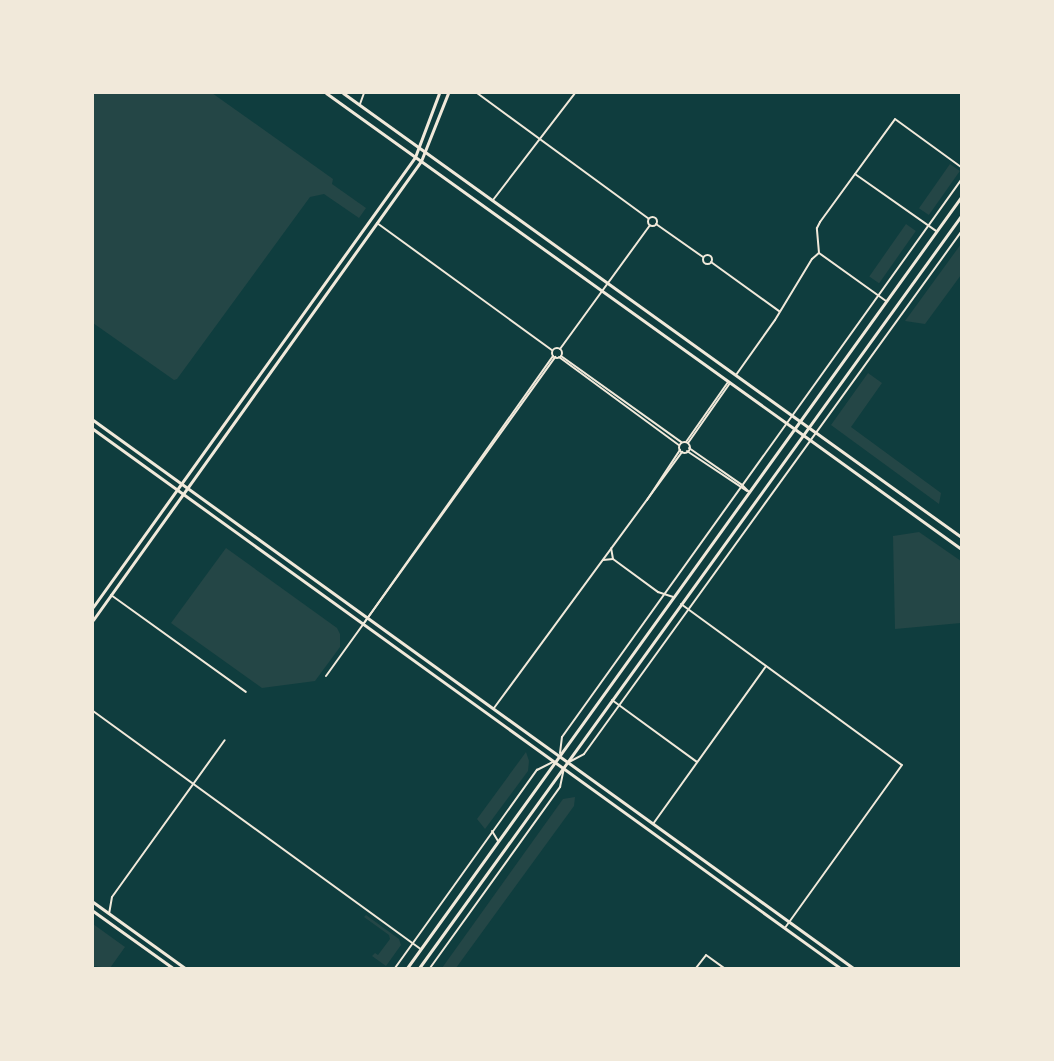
<!DOCTYPE html>
<style>
body{margin:0}
#map{position:relative;width:1054px;height:1061px;overflow:hidden;background:#0f3d3e;font-family:Rubik,sans-serif}
div>[style]{position:absolute}
.green>*{inset:0;background:#244646;transform-origin:0 0}
.minor>*{height:2px;margin:-1px;padding:0 1px;transform-origin:1px;border-radius:1px;background:#f1e9da}
.minor>.ring{margin:-1px;padding:0;box-sizing:content-box;background:none;border:2px solid #f1e9da;border-radius:50%}
.secondary>*{height:3px;margin:-1.5px;padding:0 1.5px;transform-origin:1.5px;border-radius:1.5px;background:#f1e9da}
.primary>*{height:3px;margin:-1.5px;padding:0 1.5px;transform-origin:1.5px;border-radius:1.5px;background:#f1e9da}
span{translate:-50% -50%;white-space:nowrap;text-align:center;line-height:1.15;-webkit-text-stroke:6px #f1e9da;paint-order:stroke}
.frame{position:absolute;inset:0;border:94px solid #f1e9da;pointer-events:none}
</style>
<div id="map">
<div class="green">
<i style="clip-path:polygon(93px 93px,212px 93px,333px 179px,332px 184px,366px 208px,359px 218px,324px 194px,310px 197px,177px 379px,174px 380px,93px 323px)"></i>
<i style="left:950px;top:164px;width:12px;height:54px;rotate:35deg"></i>
<i style="left:906px;top:224px;width:12px;height:64px;rotate:35deg"></i>
<i style="clip-path:polygon(961px 244px,961px 275px,925px 324px,905px 321px)"></i>
<i style="clip-path:polygon(868px 373px,882px 383px,851px 427px,941px 493px,939px 504px,831px 425px)"></i>
<i style="clip-path:polygon(919px 532px,961px 561px,961px 623px,895px 629px,893px 536px)"></i>
<i style="clip-path:polygon(226px 548px,337px 628px,340px 634px,340px 647px,315px 681px,262px 688px,171px 623px)"></i>
<i style="clip-path:polygon(526px 752px,529px 761px,528px 771px,485px 829px,477px 819px)"></i>
<i style="clip-path:polygon(575px 797px,574px 806px,456px 968px,442px 968px,563px 799px)"></i>
<i style="clip-path:polygon(366px 915px,399px 939px,401px 945px,386px 966px,372px 956px,375px 953px,378px 955px,390px 939px,389px 935px,364px 917px)"></i>
<i style="clip-path:polygon(93px 924px,125px 947px,110px 968px,93px 966px)"></i>
</div>
<div class="minor">
<i style="left:477px;top:93px;width:212px;rotate:36.2deg"></i>
<i style="left:360px;top:104px;width:12px;rotate:-70deg"></i>
<i style="left:855px;top:174px;width:99px;rotate:35.1deg"></i>
<i style="left:493px;top:200px;width:135px;rotate:-52.5deg"></i>
<i class="ring" style="left:647.5px;top:216.5px;width:7px;height:7px"></i>
<i style="left:377px;top:223px;width:216px;rotate:36deg"></i>
<i style="left:656px;top:224px;width:57px;rotate:35.1deg"></i>
<i style="left:819px;top:253px;width:82px;rotate:35.6deg"></i>
<i class="ring" style="left:702.5px;top:254.5px;width:7px;height:7px"></i>
<i style="left:711px;top:262px;width:84px;rotate:35.8deg"></i>
<i class="ring" style="left:552px;top:348px;width:8px;height:8px"></i>
<i style="left:560px;top:349px;width:153px;rotate:-54deg"></i>
<i style="left:561px;top:356px;width:148px;rotate:35.6deg"></i>
<i style="left:559px;top:357px;width:149px;rotate:36.3deg"></i>
<i style="left:736px;top:375px;width:67px;rotate:-54.7deg"></i>
<i style="left:775px;top:320px;width:71px;rotate:-58.8deg"></i>
<i style="left:812px;top:259px;width:9px;rotate:-41deg"></i>
<i style="left:819px;top:253px;width:25px;rotate:-95deg"></i>
<i style="left:817px;top:228px;width:7px;rotate:-63deg"></i>
<i style="left:820px;top:222px;width:127px;rotate:-53.9deg"></i>
<i style="left:895px;top:119px;width:82px;rotate:36deg"></i>
<i class="ring" style="left:678.5px;top:441.5px;width:9px;height:9px"></i>
<i style="left:686px;top:442px;width:73px;rotate:-55deg"></i>
<i style="left:688px;top:443px;width:73px;rotate:-55deg"></i>
<i style="left:689px;top:448px;width:65px;rotate:34.9deg"></i>
<i style="left:742px;top:485px;width:10px;rotate:45deg"></i>
<i style="left:687px;top:451px;width:72px;rotate:33.7deg"></i>
<i style="left:647px;top:500px;width:60px;rotate:-56.6deg"></i>
<i style="left:613px;top:559px;width:56px;rotate:36.3deg"></i>
<i style="left:658px;top:592px;width:16px;rotate:18deg"></i>
<i style="left:603px;top:560px;width:10px;rotate:-6deg"></i>
<i style="left:613px;top:559px;width:11px;rotate:-100deg"></i>
<i style="left:111px;top:595px;width:166px;rotate:35.7deg"></i>
<i style="left:681px;top:604px;width:273px;rotate:36.1deg"></i>
<i style="left:902px;top:765px;width:201px;rotate:125.7deg"></i>
<i style="left:364px;top:623px;width:327px;rotate:-54.7deg"></i>
<i style="left:326px;top:676px;width:393px;rotate:-54.3deg"></i>
<i style="left:612px;top:700px;width:105px;rotate:36.1deg"></i>
<i style="left:494px;top:708px;width:318px;rotate:-53.7deg"></i>
<i style="left:93px;top:711px;width:404px;rotate:36deg"></i>
<i style="left:560px;top:753px;width:16px;rotate:-83deg"></i>
<i style="left:562px;top:737px;width:685px;rotate:-54.38deg"></i>
<i style="left:569px;top:762px;width:17px;rotate:-28deg"></i>
<i style="left:584px;top:754px;width:644px;rotate:-54.16deg"></i>
<i style="left:653px;top:824px;width:194px;rotate:-54.4deg"></i>
<i style="left:492px;top:831px;width:12px;rotate:59deg"></i>
<i style="left:109px;top:914px;width:17px;rotate:-80deg"></i>
<i style="left:112px;top:897px;width:193px;rotate:-54.3deg"></i>
<i style="left:395px;top:968px;width:244px;rotate:-54.4deg"></i>
<i style="left:537px;top:770px;width:18px;rotate:-27deg"></i>
<i style="left:430px;top:968px;width:223px;rotate:-54.3deg"></i>
<i style="left:560px;top:787px;width:19px;rotate:-78deg"></i>
<i style="left:696px;top:968px;width:16px;rotate:-52deg"></i>
<i style="left:706px;top:955px;width:22px;rotate:36deg"></i>
</div>
<div class="secondary">
<i style="left:93px;top:420px;width:937px;rotate:35.79deg"></i>
<i style="left:93px;top:429px;width:921px;rotate:35.81deg"></i>
<i style="left:815px;top:432px;width:180px;rotate:35.7deg"></i>
<i style="left:810px;top:440px;width:186px;rotate:35.8deg"></i>
<i style="left:93px;top:607px;width:553px;rotate:-54.41deg"></i>
<i style="left:415px;top:157px;width:68px;rotate:-69.4deg"></i>
<i style="left:93px;top:620px;width:564px;rotate:-54.45deg"></i>
<i style="left:421px;top:161px;width:73px;rotate:-68.3deg"></i>
</div>
<div class="primary">
<i style="left:326px;top:93px;width:596px;rotate:35.64deg"></i>
<i style="left:343px;top:93px;width:581px;rotate:35.69deg"></i>
<i style="left:93px;top:902px;width:113px;rotate:35.7deg"></i>
<i style="left:93px;top:911px;width:98px;rotate:35.5deg"></i>
<i style="left:407px;top:968px;width:949px;rotate:-54.3deg"></i>
<i style="left:419px;top:968px;width:927px;rotate:-54.22deg"></i>
</div>
<div class="frame"></div>
</div>
